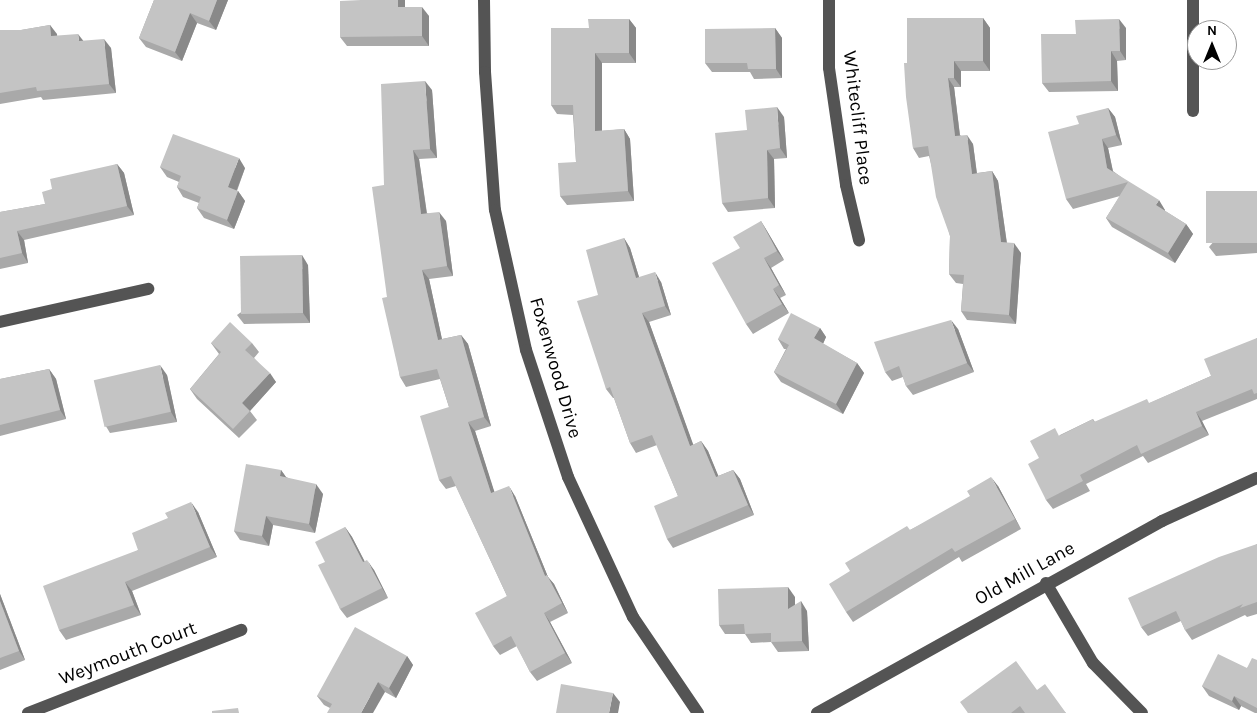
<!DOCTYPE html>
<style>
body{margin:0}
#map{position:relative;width:1257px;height:713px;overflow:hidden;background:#fff;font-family:Karla,sans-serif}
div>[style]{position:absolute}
.minor>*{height:12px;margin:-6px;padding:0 6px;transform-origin:6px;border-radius:6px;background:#545454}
.wall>*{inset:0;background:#a9a9a9}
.shaded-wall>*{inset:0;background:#898989}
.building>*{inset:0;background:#c4c4c4;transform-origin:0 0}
span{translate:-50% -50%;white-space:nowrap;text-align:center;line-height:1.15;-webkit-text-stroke:4px #fff;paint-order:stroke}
.street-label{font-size:19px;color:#000}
.north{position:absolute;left:1187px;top:20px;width:50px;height:50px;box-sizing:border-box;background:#fff;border:1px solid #999;border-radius:50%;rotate:0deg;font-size:14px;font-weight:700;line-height:20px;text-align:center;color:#000}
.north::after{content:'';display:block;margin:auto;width:18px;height:22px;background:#000;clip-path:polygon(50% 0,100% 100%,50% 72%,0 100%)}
</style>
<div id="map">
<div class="minor">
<i style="left:484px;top:0;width:72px;rotate:89.2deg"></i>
<i style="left:485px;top:72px;width:138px;rotate:85.9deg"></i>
<i style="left:495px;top:210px;width:143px;rotate:77.5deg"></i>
<i style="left:526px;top:350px;width:134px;rotate:71.7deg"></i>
<i style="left:568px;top:477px;width:154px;rotate:65.1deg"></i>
<i style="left:633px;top:617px;width:116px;rotate:55.9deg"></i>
<i style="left:829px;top:0;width:68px;rotate:90deg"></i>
<i style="left:829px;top:68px;width:118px;rotate:81.7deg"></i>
<i style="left:846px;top:185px;width:57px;rotate:76.7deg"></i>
<i style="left:1193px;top:0;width:111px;rotate:90deg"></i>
<i style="left:0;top:322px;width:152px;rotate:-12.6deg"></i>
<i style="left:1046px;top:583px;width:93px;rotate:59.6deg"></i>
<i style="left:1093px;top:663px;width:70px;rotate:45.6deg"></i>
<i style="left:28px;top:713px;width:229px;rotate:-21.3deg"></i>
<i style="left:817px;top:713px;width:395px;rotate:-29.1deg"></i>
<i style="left:1162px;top:521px;width:104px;rotate:-24.4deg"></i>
</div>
<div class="wall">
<i style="clip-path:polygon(154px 0,228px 0,216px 30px,197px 23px,182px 61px,146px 47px,139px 38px)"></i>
<i style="clip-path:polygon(361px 0,405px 0,405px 7px,429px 16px,429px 46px,347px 46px,340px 37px)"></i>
<i style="clip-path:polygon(983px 18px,990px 28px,990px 71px,961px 71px,961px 87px,954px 87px,960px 135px,973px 144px,977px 173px,992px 171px,998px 181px,1007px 243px,1021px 253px,1016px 324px,967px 320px,961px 311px,963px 284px,956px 283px,949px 274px,950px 236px,929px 156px,919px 158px,913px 148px,907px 63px)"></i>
<i style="clip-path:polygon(629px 19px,636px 28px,636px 63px,602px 63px,602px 131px,624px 129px,630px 139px,634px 201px,567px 205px,560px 196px,576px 162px,573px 115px,557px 114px,551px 105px,589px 28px)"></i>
<i style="clip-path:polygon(50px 25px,57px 36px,83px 41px,111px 48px,116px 93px,43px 100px,41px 97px,0 104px,0 30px,21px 30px)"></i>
<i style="clip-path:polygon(775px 28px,782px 38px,782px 78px,754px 79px,750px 72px,712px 72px,705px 63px)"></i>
<i style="clip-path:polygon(1126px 28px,1126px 60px,1117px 61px,1118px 91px,1049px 92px,1042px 83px,1076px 34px)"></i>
<i style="clip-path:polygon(432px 90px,437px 158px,419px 159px,427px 213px,446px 221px,453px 276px,429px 279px,442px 339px,461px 335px,468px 344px,491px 426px,475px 431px,494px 492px,515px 496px,548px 577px,554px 584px,568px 613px,550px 622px,572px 663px,537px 681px,530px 672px,517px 646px,500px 655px,493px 646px,507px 596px,456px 486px,446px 489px,439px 480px,449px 407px,440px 379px,406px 387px,400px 377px,387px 297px,384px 185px)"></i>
<i style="clip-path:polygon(1108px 108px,1115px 117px,1122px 145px,1108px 148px,1113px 171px,1165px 210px,1165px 211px,1186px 224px,1193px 234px,1175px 263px,1112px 227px,1106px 218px,1120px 196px,1073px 209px,1066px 199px,1079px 124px)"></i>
<i style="clip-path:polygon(784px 117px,787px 158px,774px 159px,775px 208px,728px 212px,722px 203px)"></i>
<i style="clip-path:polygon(117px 164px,124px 173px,134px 215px,24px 240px,28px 263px,0 269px,0 212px,45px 204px,52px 189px)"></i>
<i style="clip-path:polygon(160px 167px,245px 168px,237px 191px,238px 191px,245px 201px,234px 229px,204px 218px,197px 208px,199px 203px,183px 197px,177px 187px,179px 182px,167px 177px)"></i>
<i style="clip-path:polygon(1257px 191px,1257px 253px,1216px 256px,1209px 247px)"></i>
<i style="clip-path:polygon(761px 221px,767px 231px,784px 260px,771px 268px,786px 295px,780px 298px,789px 313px,753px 334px,746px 324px,740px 248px)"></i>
<i style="clip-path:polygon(624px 238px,630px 248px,639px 277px,661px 282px,671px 315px,649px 322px,693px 445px,701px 441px,708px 451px,718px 476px,733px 470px,740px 479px,754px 515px,673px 548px,667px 539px,678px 496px,657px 445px,636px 453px,630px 443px,614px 398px,613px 398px,606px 389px,598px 295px)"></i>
<i style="clip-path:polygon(308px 265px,310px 323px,244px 324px,237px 315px)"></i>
<i style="clip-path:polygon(820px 328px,826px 337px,823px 344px,857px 363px,864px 373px,843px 414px,781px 382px,774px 372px,786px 349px,784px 349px,778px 339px)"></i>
<i style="clip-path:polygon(958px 329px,974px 372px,913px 395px,906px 386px,903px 377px,892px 381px,885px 372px)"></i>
<i style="clip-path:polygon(1257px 338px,1257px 399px,1202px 421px,1209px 435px,1148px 463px,1143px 456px,1086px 484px,1090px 491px,1053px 509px,1046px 500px,1039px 458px,1060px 435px,1093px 419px,1095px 422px,1150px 403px,1211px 376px)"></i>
<i style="clip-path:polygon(211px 343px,252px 343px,259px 352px,254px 358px,276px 382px,250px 411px,257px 420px,239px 438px,197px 399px,190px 389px,219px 354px)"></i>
<i style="clip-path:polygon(49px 369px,56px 379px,66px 419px,0 436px,0 379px)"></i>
<i style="clip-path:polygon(167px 375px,177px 422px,110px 433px,104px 423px)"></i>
<i style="clip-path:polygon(281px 470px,286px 477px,323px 494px,315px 533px,273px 525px,269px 546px,240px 540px,234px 531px)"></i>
<i style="clip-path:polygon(998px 486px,1021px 529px,962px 562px,959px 557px,853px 622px,846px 612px,850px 571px,910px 530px)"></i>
<i style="clip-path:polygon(198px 512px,217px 557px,132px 591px,141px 615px,66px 640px,59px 630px,138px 550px)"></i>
<i style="clip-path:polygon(345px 527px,352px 537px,365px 562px,374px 570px,388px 598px,347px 618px,340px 609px,325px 562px)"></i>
<i style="clip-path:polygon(1257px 544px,1257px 614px,1247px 617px,1245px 615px,1192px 640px,1185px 630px,1181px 621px,1148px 636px,1141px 627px)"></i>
<i style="clip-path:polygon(0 594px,25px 660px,0 670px)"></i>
<i style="clip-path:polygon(795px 597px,795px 605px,807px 611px,809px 651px,778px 652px,771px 642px,751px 643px,745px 634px,725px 634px,719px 625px)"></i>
<i style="clip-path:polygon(407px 656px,413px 665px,396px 698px,385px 692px,330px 708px,324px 705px,317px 696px)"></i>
<i style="clip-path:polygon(1257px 660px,1257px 713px,1255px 713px,1241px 706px,1239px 710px,1209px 696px,1202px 686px,1247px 668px)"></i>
<i style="clip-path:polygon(1037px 690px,1066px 713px,967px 713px)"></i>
</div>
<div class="shaded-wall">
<i style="clip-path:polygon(217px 0,228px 0,216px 30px,209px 21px)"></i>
<i style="clip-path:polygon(398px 0,405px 0,405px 17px,398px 7px)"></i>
<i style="clip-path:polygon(422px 7px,429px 16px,429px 46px,422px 36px)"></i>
<i style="clip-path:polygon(190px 13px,197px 23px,182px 61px,175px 52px)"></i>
<i style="clip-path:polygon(983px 18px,990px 28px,990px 71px,983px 61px)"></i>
<i style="clip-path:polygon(629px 19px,636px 28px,636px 63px,629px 53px)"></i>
<i style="clip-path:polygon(1119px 19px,1126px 28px,1126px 60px,1120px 51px)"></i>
<i style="clip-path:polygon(50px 25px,57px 34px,58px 46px,51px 36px)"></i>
<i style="clip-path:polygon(775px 28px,782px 38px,782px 78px,776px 69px)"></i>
<i style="clip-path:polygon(78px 34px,85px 43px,79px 41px)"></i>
<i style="clip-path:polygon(104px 39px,111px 48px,116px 93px,109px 84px)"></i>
<i style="clip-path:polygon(1111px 51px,1117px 61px,1118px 91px,1111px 81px)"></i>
<i style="clip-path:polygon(595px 53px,602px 63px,602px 141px,595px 131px)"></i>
<i style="clip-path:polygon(954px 61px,961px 71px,961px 87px,954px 78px)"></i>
<i style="clip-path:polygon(948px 78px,954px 87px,961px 145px,955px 136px)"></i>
<i style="clip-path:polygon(425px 81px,432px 90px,437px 158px,430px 149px)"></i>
<i style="clip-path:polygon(777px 107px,784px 117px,787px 158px,780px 148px)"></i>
<i style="clip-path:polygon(1108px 108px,1115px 117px,1122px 145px,1116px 135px)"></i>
<i style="clip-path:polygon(624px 129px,630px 139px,634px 201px,628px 191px)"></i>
<i style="clip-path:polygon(967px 135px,973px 144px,978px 183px,972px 174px)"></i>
<i style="clip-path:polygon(1102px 139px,1108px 148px,1114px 177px,1107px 168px)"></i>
<i style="clip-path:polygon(413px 150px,419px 159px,428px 223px,421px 214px)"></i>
<i style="clip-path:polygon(767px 150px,774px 159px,775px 208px,768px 198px)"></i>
<i style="clip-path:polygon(239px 158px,245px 168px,234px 197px,228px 187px)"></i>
<i style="clip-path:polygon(117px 164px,124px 173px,134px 215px,127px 206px)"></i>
<i style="clip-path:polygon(992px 171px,998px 181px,1008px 252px,1001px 242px)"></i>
<i style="clip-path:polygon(238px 191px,245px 201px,234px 229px,227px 220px)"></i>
<i style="clip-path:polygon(1159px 200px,1165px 210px,1162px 214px,1156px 205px)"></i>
<i style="clip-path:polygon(439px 212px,446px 221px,453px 276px,447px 266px)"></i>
<i style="clip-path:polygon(761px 221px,767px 231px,784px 260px,777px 251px)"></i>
<i style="clip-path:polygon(1186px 224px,1193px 234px,1175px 263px,1168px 253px)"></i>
<i style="clip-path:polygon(17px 231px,24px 240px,28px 263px,22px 253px)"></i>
<i style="clip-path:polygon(624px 238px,630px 248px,642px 287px,636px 278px)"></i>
<i style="clip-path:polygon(1014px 243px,1021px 253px,1016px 324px,1009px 315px)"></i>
<i style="clip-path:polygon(302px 255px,308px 265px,310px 323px,303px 313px)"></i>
<i style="clip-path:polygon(764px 258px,771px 268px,786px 295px,779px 285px)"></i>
<i style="clip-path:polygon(422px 270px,429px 279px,444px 349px,438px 340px)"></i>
<i style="clip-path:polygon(655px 272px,661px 282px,671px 315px,665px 306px)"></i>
<i style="clip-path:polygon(773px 289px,780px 298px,789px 313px,782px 304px)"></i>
<i style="clip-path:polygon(642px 313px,649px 322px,697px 455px,690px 446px)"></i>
<i style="clip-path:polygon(951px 320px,958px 329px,974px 372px,967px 363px)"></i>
<i style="clip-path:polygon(820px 328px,826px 337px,821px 348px,814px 338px)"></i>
<i style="clip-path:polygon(461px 335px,468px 344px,491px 426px,484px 417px)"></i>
<i style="clip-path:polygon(857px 363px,864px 373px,843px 414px,836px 404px)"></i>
<i style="clip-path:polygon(160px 365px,167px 375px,177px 422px,171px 412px)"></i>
<i style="clip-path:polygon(49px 369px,56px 379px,66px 419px,60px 410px)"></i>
<i style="clip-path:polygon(270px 373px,276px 382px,249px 412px,242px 403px)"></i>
<i style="clip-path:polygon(1196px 412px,1202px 421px,1209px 435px,1202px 426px)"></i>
<i style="clip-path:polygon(468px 422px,475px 431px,498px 503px,491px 493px)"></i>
<i style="clip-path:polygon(701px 441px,708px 451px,723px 487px,716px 477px)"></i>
<i style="clip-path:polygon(281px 470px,288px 480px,280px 476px)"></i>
<i style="clip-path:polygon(733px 470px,740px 479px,754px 515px,748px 505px)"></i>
<i style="clip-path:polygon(991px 477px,998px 486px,1021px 529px,1015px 519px)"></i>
<i style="clip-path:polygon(316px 484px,323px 494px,315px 533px,309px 524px)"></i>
<i style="clip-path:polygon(509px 486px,515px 496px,548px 577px,554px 584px,568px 613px,545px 576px)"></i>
<i style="clip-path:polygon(191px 502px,198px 512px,217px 557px,210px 547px)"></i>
<i style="clip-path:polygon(266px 516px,273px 525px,269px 546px,262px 536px)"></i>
<i style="clip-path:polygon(345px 527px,352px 537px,370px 572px,363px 562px)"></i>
<i style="clip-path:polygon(367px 560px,374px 570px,388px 598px,382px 588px)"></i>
<i style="clip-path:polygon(125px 582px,132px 591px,141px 615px,134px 605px)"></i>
<i style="clip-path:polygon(788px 587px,795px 597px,795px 619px,788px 609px)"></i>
<i style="clip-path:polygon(0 594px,25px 660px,19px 651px,0 601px)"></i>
<i style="clip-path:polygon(801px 601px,807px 611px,809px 651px,802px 641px)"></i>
<i style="clip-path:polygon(544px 613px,550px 622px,572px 663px,565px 653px)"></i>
<i style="clip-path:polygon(407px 656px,413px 665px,396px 698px,389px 688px)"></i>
<i style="clip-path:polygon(378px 682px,385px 692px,373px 713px,361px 713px)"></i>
<i style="clip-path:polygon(613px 693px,620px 702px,618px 713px,609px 713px)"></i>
<i style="clip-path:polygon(1234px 696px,1241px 706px,1239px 710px,1232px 701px)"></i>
</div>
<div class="building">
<i style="clip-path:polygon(154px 0,217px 0,209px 21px,190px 13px,175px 52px,139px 38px)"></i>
<i style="clip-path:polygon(361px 0,398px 0,398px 7px,422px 7px,422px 36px,340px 37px,340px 1px)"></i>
<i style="clip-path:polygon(907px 18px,983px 18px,983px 61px,954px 61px,954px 78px,948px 78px,955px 136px,967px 135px,972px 174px,992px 171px,1001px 242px,1014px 243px,1009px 315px,961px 311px,964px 275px,949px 274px,950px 236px,936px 197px,928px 146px,913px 148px,906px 97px,904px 63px,907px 63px)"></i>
<i style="clip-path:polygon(588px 19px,629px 19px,629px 53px,595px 53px,595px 131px,624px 129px,628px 191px,560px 196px,558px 163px,576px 162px,573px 105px,551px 105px,551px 28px,589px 28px)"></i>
<i style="clip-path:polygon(1119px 19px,1120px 51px,1111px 51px,1111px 81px,1042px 83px,1041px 34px,1076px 34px,1075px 20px)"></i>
<i style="clip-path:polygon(50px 25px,51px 36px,78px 34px,79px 41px,104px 39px,109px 84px,37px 91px,36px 87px,0 93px,0 30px,21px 30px)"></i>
<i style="clip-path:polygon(775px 28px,776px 69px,748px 69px,747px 63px,705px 63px,705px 29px)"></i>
<i style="clip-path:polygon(425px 81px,430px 149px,413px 150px,421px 214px,439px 212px,447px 266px,422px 270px,438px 340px,461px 335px,484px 417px,468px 422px,491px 493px,509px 486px,545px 576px,547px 575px,562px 603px,544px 613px,565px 653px,530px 672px,511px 636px,493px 646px,475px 613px,507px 596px,451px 476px,439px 480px,420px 416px,449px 407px,437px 369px,400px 377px,382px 298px,387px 297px,372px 187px,384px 185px,381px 84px)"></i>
<i style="clip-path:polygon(777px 107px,780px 148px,767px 150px,768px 198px,722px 203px,715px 133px,747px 130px,745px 110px)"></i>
<i style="clip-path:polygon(1108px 108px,1116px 135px,1102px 139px,1107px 168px,1159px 200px,1156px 205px,1186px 224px,1168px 253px,1106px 218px,1128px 182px,1066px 199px,1048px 132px,1079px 124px,1076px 116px)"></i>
<i style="clip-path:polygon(173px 134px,239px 158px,228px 187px,238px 191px,227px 220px,197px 208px,201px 197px,177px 187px,181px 176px,160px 167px)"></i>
<i style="clip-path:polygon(117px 164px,127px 206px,17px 231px,22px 253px,0 258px,0 212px,45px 204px,42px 192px,52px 189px,50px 179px)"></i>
<i style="left:1257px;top:191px;width:52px;height:51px;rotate:90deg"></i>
<i style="clip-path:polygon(761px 221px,777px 251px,764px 258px,779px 285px,773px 289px,782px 304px,746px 324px,712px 263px,740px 248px,733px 237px)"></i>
<i style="clip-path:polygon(624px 238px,636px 278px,655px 272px,665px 306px,642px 313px,690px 446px,701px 441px,716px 477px,733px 470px,748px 505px,667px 539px,654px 506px,678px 496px,652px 435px,630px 443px,610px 387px,606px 389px,577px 301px,598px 295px,586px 250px)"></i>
<i style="left:302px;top:255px;width:58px;height:62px;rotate:89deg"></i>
<i style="clip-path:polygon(791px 313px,820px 328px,814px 338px,857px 363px,836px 404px,774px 372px,789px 345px,778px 339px)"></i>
<i style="clip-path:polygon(951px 320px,967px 363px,906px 386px,899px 366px,885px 372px,874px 342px)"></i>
<i style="clip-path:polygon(230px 322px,252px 343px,245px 350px,270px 373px,242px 403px,250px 411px,233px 429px,190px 389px,221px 352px,211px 343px)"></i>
<i style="clip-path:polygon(1257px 338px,1257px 393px,1254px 394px,1252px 389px,1196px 412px,1202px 426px,1141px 454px,1137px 445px,1080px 475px,1083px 481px,1046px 500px,1028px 464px,1039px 458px,1030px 441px,1055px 428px,1059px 436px,1093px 419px,1094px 422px,1147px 399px,1149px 403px,1211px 376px,1204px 359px)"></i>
<i style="left:160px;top:365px;width:48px;height:68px;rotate:77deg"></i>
<i style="clip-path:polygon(49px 369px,60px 410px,0 425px,0 379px)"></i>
<i style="clip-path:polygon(246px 464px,281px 470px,280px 476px,316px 484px,309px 524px,266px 516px,262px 536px,234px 531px)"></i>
<i style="clip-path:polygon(991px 477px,1015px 519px,955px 552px,952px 548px,846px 612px,829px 584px,850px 571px,845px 563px,907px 526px,910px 530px,970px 496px,967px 491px)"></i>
<i style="clip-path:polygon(191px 502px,210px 547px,125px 582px,134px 605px,59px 630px,43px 586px,138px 550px,132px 533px,168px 518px,165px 513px)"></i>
<i style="clip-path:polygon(345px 527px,363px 562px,367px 560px,382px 588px,340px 609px,318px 565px,325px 562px,315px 542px)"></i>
<i style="clip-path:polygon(1257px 544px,1257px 602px,1240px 608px,1243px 604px,1185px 630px,1176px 611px,1141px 627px,1128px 598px,1219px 557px)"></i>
<i style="clip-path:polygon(788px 587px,788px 609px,801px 601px,802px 641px,771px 642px,771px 633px,745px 634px,744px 624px,719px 625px,718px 589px)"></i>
<i style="clip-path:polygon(0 601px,19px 651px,0 658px)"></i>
<i style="clip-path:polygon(355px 627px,407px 656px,389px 688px,378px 682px,361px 713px,327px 713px,332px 704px,317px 696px)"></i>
<i style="clip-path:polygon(1218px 654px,1247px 668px,1252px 658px,1257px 660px,1257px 708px,1234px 696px,1232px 701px,1202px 686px)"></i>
<i style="clip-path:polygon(1016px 661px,1037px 690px,1045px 684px,1066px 713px,1025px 713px,1020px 706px,1011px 713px,968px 713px,960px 702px)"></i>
<i style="clip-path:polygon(561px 684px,613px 693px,609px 713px,556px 713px)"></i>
<i style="clip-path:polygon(238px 708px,239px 713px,212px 713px,212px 711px)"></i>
</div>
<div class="street-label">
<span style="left:857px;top:118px;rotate:83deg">Whitecliff Place</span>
<span style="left:555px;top:368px;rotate:74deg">Foxenwood Drive</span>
<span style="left:1025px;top:574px;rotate:-29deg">Old Mill Lane</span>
<span style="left:128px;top:654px;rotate:-21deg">Weymouth Court</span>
</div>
<div class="north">N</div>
</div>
